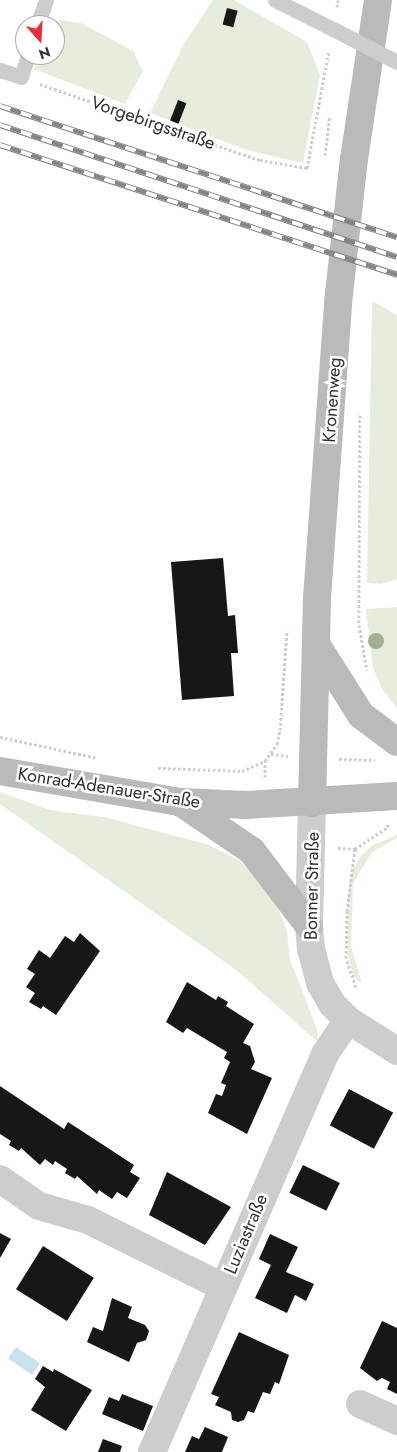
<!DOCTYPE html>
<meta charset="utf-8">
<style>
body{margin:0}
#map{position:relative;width:397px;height:1452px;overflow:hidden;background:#fff;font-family:Jost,sans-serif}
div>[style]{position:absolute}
.green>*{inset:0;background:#e6eddd}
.water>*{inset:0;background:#c9e0ed;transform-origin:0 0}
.building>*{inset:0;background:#171717;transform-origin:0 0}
.path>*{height:3px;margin-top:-1.5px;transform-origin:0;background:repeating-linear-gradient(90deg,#cdcdcd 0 2.5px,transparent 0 5px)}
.lane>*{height:15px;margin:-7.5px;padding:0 7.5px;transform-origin:7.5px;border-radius:7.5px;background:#cdcdcd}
.street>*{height:28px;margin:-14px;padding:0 14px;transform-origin:14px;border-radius:14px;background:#cdcdcd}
.secondary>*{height:28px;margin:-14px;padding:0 14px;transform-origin:14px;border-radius:14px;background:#bababa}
.rail>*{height:5.5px;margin-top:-2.75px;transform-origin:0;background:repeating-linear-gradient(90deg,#fff 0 11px,#858585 0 22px);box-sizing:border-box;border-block:1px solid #858585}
.lane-bridge>*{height:15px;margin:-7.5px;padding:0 7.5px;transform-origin:7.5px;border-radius:7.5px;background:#cdcdcd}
.trees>*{width:16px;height:16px;margin:-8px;border-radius:50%;background:#a1af93}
span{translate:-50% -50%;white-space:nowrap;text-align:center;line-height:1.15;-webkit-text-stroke:5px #fff;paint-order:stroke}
.street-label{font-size:18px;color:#303030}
.north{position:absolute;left:15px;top:15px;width:50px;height:50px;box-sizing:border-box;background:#fff;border:1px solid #acacac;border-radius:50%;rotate:161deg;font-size:14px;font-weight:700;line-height:20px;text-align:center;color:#303030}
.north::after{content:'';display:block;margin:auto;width:18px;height:22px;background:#eb2d3f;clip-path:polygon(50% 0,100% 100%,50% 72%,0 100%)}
</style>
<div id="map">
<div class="green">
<i style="clip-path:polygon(213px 0,234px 0,307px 42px,320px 75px,303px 163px,247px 150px,150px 113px,184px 44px)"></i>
<i style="clip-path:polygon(60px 20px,81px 23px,133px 51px,143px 71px,125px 104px,34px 69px,39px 55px,55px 55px,55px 25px)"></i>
<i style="clip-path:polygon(372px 301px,397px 315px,397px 579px,381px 584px,367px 583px)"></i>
<i style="clip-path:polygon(397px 607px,397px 708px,382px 689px,373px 668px,366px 609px)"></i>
<i style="clip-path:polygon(0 792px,50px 810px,104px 817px,206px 844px,237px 859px,259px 877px,278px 909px,287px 931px,290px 960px,317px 1029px,318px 1042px,235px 969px,0 804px)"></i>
<i style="clip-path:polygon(397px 835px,397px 838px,372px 852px,353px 883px,351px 946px,362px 984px,353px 976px,348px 955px,348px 895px,352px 871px,360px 857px,373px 845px)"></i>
</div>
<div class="water">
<i style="left:16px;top:1347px;width:29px;height:14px;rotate:34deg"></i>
</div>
<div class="building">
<i style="left:227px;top:8px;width:11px;height:17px;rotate:15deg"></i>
<i style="left:178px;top:100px;width:9px;height:22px;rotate:21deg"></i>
<i style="clip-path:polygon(223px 558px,228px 616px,235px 615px,238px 653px,231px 653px,234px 696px,182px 700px,171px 562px)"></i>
<i style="clip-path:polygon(80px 933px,100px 951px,56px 1015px,43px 1006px,41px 1009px,29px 1002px,35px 993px,26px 987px,35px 974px,27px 969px,39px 950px,50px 958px,65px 936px,74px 942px)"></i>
<i style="clip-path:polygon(187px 982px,216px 1000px,218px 996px,228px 1002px,226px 1006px,254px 1024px,243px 1043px,250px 1046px,255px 1062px,251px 1069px,272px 1078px,247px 1134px,208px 1113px,216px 1094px,222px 1096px,226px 1085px,221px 1083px,230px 1062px,224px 1058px,227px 1052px,187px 1028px,183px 1033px,166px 1022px)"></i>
<i style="clip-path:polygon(0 1086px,64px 1129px,68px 1122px,134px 1165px,130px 1172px,140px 1178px,127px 1198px,117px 1192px,112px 1199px,99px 1190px,97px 1194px,77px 1176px,75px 1179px,65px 1173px,67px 1169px,55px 1161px,53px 1165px,45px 1159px,40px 1165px,21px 1148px,19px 1151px,9px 1145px,11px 1141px,0 1134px)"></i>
<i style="left:349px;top:1089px;width:50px;height:41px;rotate:28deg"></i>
<i style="left:303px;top:1165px;width:41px;height:31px;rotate:26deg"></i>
<i style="clip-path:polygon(167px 1172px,231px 1207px,205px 1245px,149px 1215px)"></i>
<i style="clip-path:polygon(0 1233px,11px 1239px,0 1258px)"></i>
<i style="clip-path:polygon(270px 1234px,298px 1247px,286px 1272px,314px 1284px,306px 1301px,295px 1295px,287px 1313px,255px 1298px,271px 1265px,259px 1259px)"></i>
<i style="left:43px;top:1246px;width:60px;height:51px;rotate:32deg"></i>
<i style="clip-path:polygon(112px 1298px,132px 1307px,128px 1318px,145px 1325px,149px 1331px,146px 1340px,137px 1343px,129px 1362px,87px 1342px,93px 1327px,103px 1331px)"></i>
<i style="clip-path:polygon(382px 1321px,397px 1328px,397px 1394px,387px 1389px,390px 1382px,382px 1378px,377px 1381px,360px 1368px)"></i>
<i style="clip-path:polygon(239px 1332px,289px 1355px,279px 1384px,275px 1382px,270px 1394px,263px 1392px,254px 1413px,248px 1411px,244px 1420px,238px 1422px,232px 1420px,231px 1412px,215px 1405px,219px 1397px,211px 1394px)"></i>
<i style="clip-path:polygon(43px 1366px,53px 1372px,54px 1369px,92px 1390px,66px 1431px,31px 1410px,45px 1387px,35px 1379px)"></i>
<i style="clip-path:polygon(122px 1394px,153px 1406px,143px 1431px,102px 1414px,109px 1397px,119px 1401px)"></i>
<i style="clip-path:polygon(205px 1427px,228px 1437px,222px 1452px,185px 1452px,192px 1436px,199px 1439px)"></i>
<i style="clip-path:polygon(103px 1439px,122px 1446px,120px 1452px,98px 1452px)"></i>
</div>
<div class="path">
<i style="left:337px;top:7px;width:7px;rotate:-82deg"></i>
<i style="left:40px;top:84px;width:233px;rotate:19.1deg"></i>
<i style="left:260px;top:160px;width:48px;rotate:9.7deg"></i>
<i style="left:307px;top:168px;width:120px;rotate:-79.4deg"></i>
<i style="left:325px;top:155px;width:38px;rotate:-83deg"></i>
<i style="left:360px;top:415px;width:210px;rotate:90.3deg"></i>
<i style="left:359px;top:625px;width:46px;rotate:79.9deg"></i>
<i style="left:0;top:737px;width:100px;rotate:12.1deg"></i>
<i style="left:271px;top:754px;width:17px;rotate:7deg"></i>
<i style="left:339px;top:759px;width:36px;rotate:2deg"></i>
<i style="left:158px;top:768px;width:84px;rotate:2deg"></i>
<i style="left:242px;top:771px;width:25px;rotate:-23deg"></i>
<i style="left:265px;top:777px;width:16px;rotate:-90deg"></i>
<i style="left:265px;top:761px;width:21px;rotate:-55deg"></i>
<i style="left:277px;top:744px;width:14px;rotate:-78deg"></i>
<i style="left:280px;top:730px;width:100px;rotate:-86deg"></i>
<i style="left:338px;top:848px;width:17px;rotate:3deg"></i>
<i style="left:356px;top:987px;width:31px;rotate:-109deg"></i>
<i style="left:346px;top:958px;width:47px;rotate:-88.8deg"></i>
<i style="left:347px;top:911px;width:63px;rotate:-82.6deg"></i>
<i style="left:355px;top:849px;width:40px;rotate:-34deg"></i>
<i style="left:388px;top:827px;width:4px;rotate:-104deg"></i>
</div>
<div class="lane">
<i style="left:275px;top:0;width:65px;rotate:26.6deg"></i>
<i style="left:37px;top:25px;width:27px;rotate:-70deg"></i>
<i style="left:0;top:70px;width:22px;rotate:18deg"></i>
<i style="left:21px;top:77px;width:23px;rotate:-72deg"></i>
</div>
<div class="street">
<i style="left:312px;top:803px;width:123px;rotate:91.4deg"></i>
<i style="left:309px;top:926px;width:23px;rotate:85deg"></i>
<i style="left:311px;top:949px;width:35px;rotate:75deg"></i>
<i style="left:320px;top:983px;width:24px;rotate:60deg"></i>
<i style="left:332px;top:1004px;width:23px;rotate:45deg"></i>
<i style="left:348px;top:1020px;width:58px;rotate:32.3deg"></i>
<i style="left:0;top:1179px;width:47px;rotate:34.7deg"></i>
<i style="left:39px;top:1206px;width:51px;rotate:15.9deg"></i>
<i style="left:88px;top:1220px;width:151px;rotate:26.4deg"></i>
<i style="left:360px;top:1404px;width:41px;rotate:24.7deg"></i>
<i style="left:152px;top:1452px;width:434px;rotate:-66.5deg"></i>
<i style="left:325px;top:1054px;width:41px;rotate:-55.9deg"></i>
</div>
<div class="secondary">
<i style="left:316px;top:644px;width:84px;rotate:57.6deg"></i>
<i style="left:361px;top:715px;width:45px;rotate:36.9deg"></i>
<i style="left:0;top:771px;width:183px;rotate:9.8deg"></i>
<i style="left:180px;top:802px;width:66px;rotate:2.6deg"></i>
<i style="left:246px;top:805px;width:151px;rotate:-3.4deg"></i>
<i style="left:180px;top:802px;width:87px;rotate:34.2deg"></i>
<i style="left:252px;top:851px;width:94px;rotate:52.8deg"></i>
<i style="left:312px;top:803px;width:205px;rotate:-88.6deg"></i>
<i style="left:317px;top:598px;width:305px;rotate:-85.9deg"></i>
<i style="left:339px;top:294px;width:136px;rotate:-83.7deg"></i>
<i style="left:354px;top:159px;width:161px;rotate:-81.4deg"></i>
</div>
<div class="rail">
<i style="left:0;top:106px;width:418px;rotate:18.3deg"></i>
<i style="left:0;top:125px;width:418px;rotate:18.4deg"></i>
<i style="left:0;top:145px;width:418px;rotate:18.1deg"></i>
</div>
<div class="lane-bridge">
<i style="left:333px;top:29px;width:72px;rotate:27.3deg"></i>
</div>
<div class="trees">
<i style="left:376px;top:641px"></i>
</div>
<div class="street-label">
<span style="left:153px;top:123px;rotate:19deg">Vorgebirgsstraße</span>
<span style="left:332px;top:400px;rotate:-86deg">Kronenweg</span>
<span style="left:109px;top:788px;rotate:9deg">Konrad-Adenauer-Straße</span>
<span style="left:312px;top:886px;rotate:-89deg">Bonner Straße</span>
<span style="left:246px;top:1234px;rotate:-67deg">Luziastraße</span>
</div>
<div class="north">N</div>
</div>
